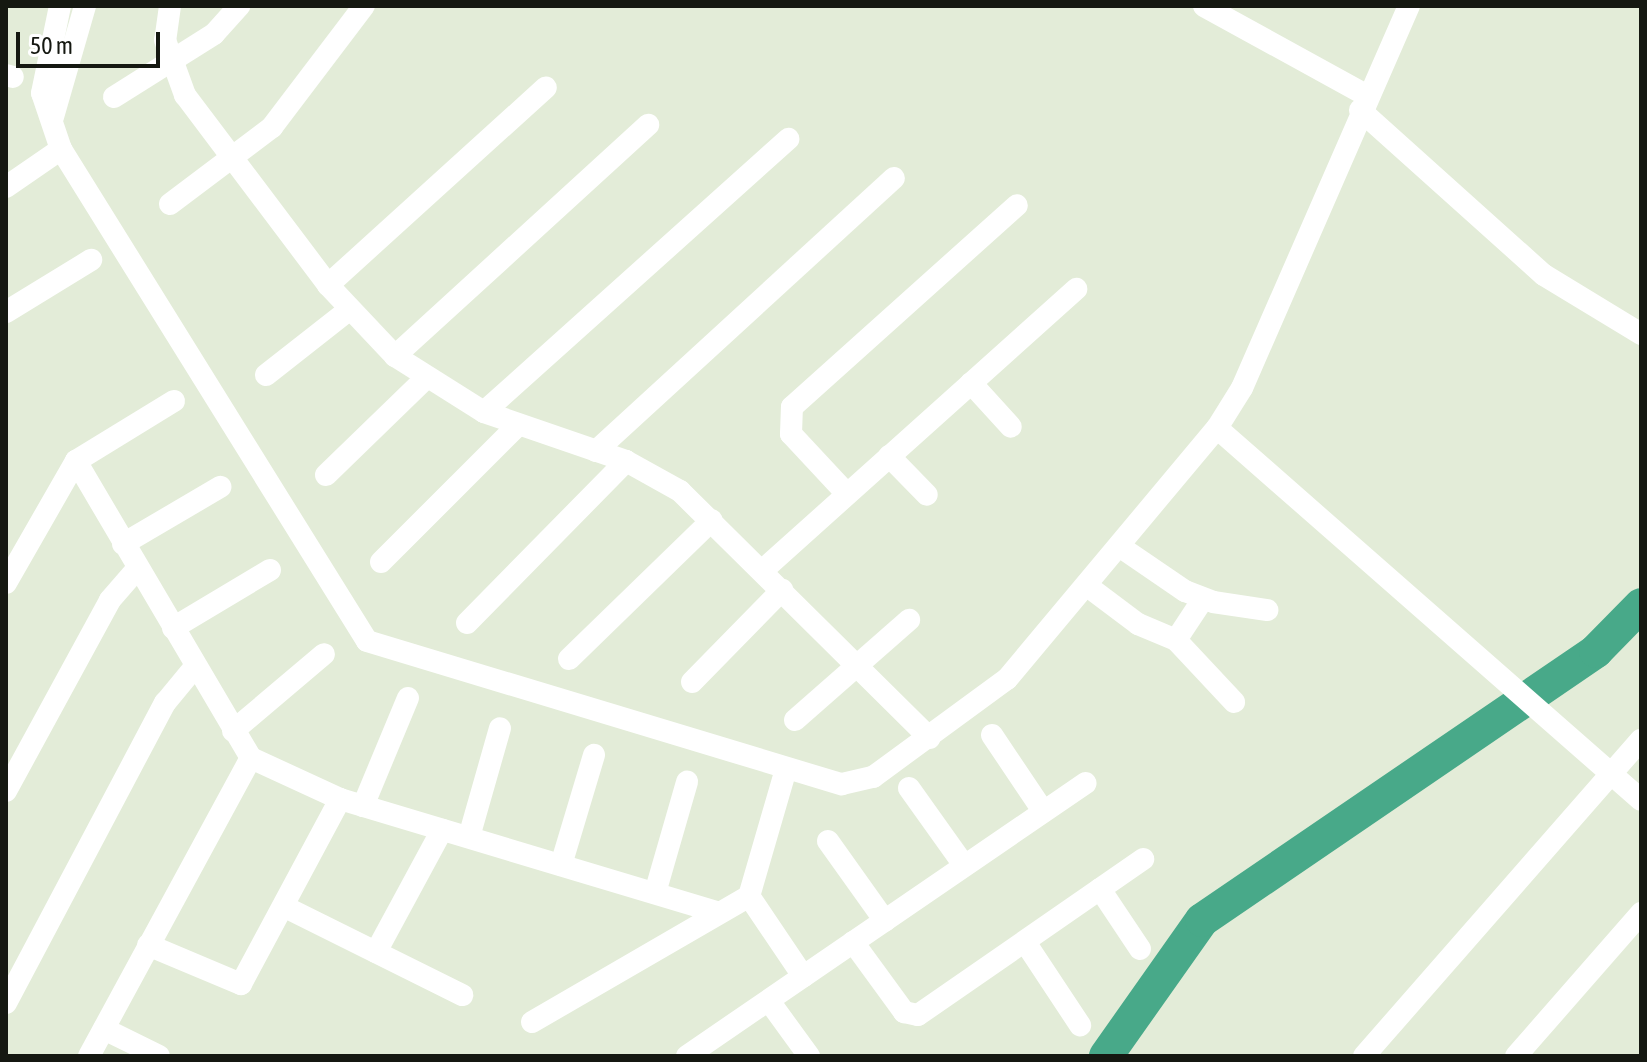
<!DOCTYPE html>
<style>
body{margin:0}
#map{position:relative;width:1647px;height:1062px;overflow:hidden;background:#e3ecd8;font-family:"Asap Condensed",sans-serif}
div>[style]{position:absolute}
.river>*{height:34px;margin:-17px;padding:0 17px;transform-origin:17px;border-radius:17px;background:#48a989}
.minor>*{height:22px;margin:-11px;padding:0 11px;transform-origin:11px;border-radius:11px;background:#fff}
span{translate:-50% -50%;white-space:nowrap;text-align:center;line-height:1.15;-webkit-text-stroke:7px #fff;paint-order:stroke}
.frame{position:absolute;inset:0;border:8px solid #151811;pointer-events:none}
.scale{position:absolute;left:16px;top:32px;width:144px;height:36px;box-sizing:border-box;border:4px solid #151811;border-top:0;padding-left:10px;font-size:24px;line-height:28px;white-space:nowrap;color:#151811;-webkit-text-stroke:6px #fff;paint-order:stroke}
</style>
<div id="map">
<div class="river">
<i style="left:1106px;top:1056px;width:166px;rotate:-54.8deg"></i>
<i style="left:1202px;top:920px;width:477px;rotate:-34.3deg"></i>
<i style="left:1596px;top:651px;width:64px;rotate:-45.6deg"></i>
</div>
<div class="minor">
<i style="left:60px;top:6px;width:89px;rotate:101.7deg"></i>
<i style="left:42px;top:93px;width:59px;rotate:71.3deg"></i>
<i style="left:61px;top:149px;width:579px;rotate:58.12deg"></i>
<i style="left:367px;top:641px;width:496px;rotate:16.8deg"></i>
<i style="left:842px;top:784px;width:32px;rotate:-13deg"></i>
<i style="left:873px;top:777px;width:166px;rotate:-36.2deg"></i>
<i style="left:1007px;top:679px;width:327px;rotate:-50.1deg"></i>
<i style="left:1217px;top:428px;width:47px;rotate:-58deg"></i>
<i style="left:1242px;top:388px;width:417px;rotate:-66.4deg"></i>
<i style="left:170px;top:6px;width:34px;rotate:98deg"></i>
<i style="left:165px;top:40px;width:59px;rotate:70deg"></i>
<i style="left:185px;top:95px;width:238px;rotate:53deg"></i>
<i style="left:328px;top:285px;width:98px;rotate:46.7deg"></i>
<i style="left:395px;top:356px;width:105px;rotate:32.2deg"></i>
<i style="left:484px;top:412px;width:150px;rotate:19deg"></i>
<i style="left:626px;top:461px;width:62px;rotate:29.1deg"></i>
<i style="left:680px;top:491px;width:351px;rotate:44.7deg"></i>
<i style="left:1204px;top:6px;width:185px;rotate:28.8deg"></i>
<i style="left:6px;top:75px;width:7px;rotate:16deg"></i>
<i style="left:114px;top:97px;width:118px;rotate:-32.2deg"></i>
<i style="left:214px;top:34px;width:38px;rotate:-48deg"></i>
<i style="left:1360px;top:110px;width:247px;rotate:41.9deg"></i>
<i style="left:1544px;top:275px;width:114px;rotate:31.3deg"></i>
<i style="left:53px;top:117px;width:116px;rotate:-73.9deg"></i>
<i style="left:6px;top:187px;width:67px;rotate:-34.6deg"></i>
<i style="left:170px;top:204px;width:128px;rotate:-37deg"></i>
<i style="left:272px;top:127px;width:152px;rotate:-52.8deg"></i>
<i style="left:328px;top:285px;width:294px;rotate:-42.2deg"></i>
<i style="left:6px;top:312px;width:100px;rotate:-31.5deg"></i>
<i style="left:395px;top:356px;width:343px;rotate:-42.4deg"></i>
<i style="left:266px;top:375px;width:105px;rotate:-38.1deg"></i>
<i style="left:971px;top:383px;width:59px;rotate:47.7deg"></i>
<i style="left:484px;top:412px;width:409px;rotate:-41.9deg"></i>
<i style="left:1217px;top:428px;width:564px;rotate:41.26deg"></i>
<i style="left:596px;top:451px;width:404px;rotate:-42.5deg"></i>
<i style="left:889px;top:456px;width:54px;rotate:45.7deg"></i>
<i style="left:76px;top:461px;width:345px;rotate:59.5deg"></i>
<i style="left:251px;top:758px;width:98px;rotate:24.7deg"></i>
<i style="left:340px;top:799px;width:394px;rotate:16.7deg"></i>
<i style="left:326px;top:475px;width:138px;rotate:-44.1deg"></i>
<i style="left:847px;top:494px;width:82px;rotate:-133deg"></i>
<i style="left:791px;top:434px;width:27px;rotate:-88deg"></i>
<i style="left:792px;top:407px;width:302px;rotate:-41.9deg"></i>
<i style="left:123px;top:544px;width:113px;rotate:-30.4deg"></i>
<i style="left:1119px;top:546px;width:80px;rotate:34.3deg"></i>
<i style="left:1185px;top:591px;width:30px;rotate:21deg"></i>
<i style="left:1213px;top:602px;width:55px;rotate:8.4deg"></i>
<i style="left:381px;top:562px;width:191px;rotate:-45deg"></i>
<i style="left:763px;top:570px;width:421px;rotate:-41.9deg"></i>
<i style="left:6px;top:583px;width:141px;rotate:-60.2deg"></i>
<i style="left:76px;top:461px;width:115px;rotate:-31.5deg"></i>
<i style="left:1086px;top:585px;width:65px;rotate:36.9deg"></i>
<i style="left:1138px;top:624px;width:41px;rotate:22.8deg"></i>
<i style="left:1176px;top:640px;width:85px;rotate:46.9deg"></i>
<i style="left:467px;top:623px;width:227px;rotate:-45.5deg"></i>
<i style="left:173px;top:628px;width:113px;rotate:-30.9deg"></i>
<i style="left:1176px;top:640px;width:49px;rotate:-56.6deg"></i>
<i style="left:569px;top:659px;width:199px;rotate:-44.2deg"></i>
<i style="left:692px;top:682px;width:129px;rotate:-45.6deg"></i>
<i style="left:795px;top:720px;width:152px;rotate:-41.3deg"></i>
<i style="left:233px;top:731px;width:119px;rotate:-40.2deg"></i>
<i style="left:992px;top:735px;width:92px;rotate:56.1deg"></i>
<i style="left:786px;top:769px;width:132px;rotate:106.2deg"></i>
<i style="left:749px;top:896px;width:97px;rotate:56deg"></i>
<i style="left:909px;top:788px;width:95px;rotate:54.5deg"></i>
<i style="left:6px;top:791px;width:217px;rotate:-61.4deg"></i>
<i style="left:110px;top:600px;width:41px;rotate:-48.9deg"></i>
<i style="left:363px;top:806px;width:117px;rotate:-67.4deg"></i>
<i style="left:469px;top:837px;width:113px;rotate:-74.1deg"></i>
<i style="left:828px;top:841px;width:98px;rotate:54.5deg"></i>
<i style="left:561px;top:865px;width:115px;rotate:-73.3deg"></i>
<i style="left:1100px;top:889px;width:72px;rotate:56.3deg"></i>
<i style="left:655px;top:893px;width:116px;rotate:-73.9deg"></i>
<i style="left:285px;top:907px;width:198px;rotate:26.4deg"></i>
<i style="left:853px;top:942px;width:87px;rotate:53.9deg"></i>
<i style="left:904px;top:1012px;width:14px;rotate:12deg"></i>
<i style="left:918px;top:1015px;width:274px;rotate:-34.7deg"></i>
<i style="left:1025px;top:942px;width:100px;rotate:56.5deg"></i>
<i style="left:148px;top:945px;width:101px;rotate:22.8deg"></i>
<i style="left:241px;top:984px;width:210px;rotate:-61.8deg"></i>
<i style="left:376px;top:952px;width:139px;rotate:-61.6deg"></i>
<i style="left:769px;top:1001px;width:68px;rotate:54deg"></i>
<i style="left:6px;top:1003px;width:340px;rotate:-62.1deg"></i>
<i style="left:165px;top:703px;width:45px;rotate:-50.4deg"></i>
<i style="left:532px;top:1022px;width:251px;rotate:-30.1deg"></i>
<i style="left:104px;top:1029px;width:61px;rotate:26.1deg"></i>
<i style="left:89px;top:1056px;width:339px;rotate:-61.5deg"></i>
<i style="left:687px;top:1056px;width:483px;rotate:-34.4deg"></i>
<i style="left:1364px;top:1056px;width:420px;rotate:-48.8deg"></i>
<i style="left:1516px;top:1056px;width:190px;rotate:-48.8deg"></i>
</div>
<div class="frame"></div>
<div class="scale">50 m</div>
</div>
